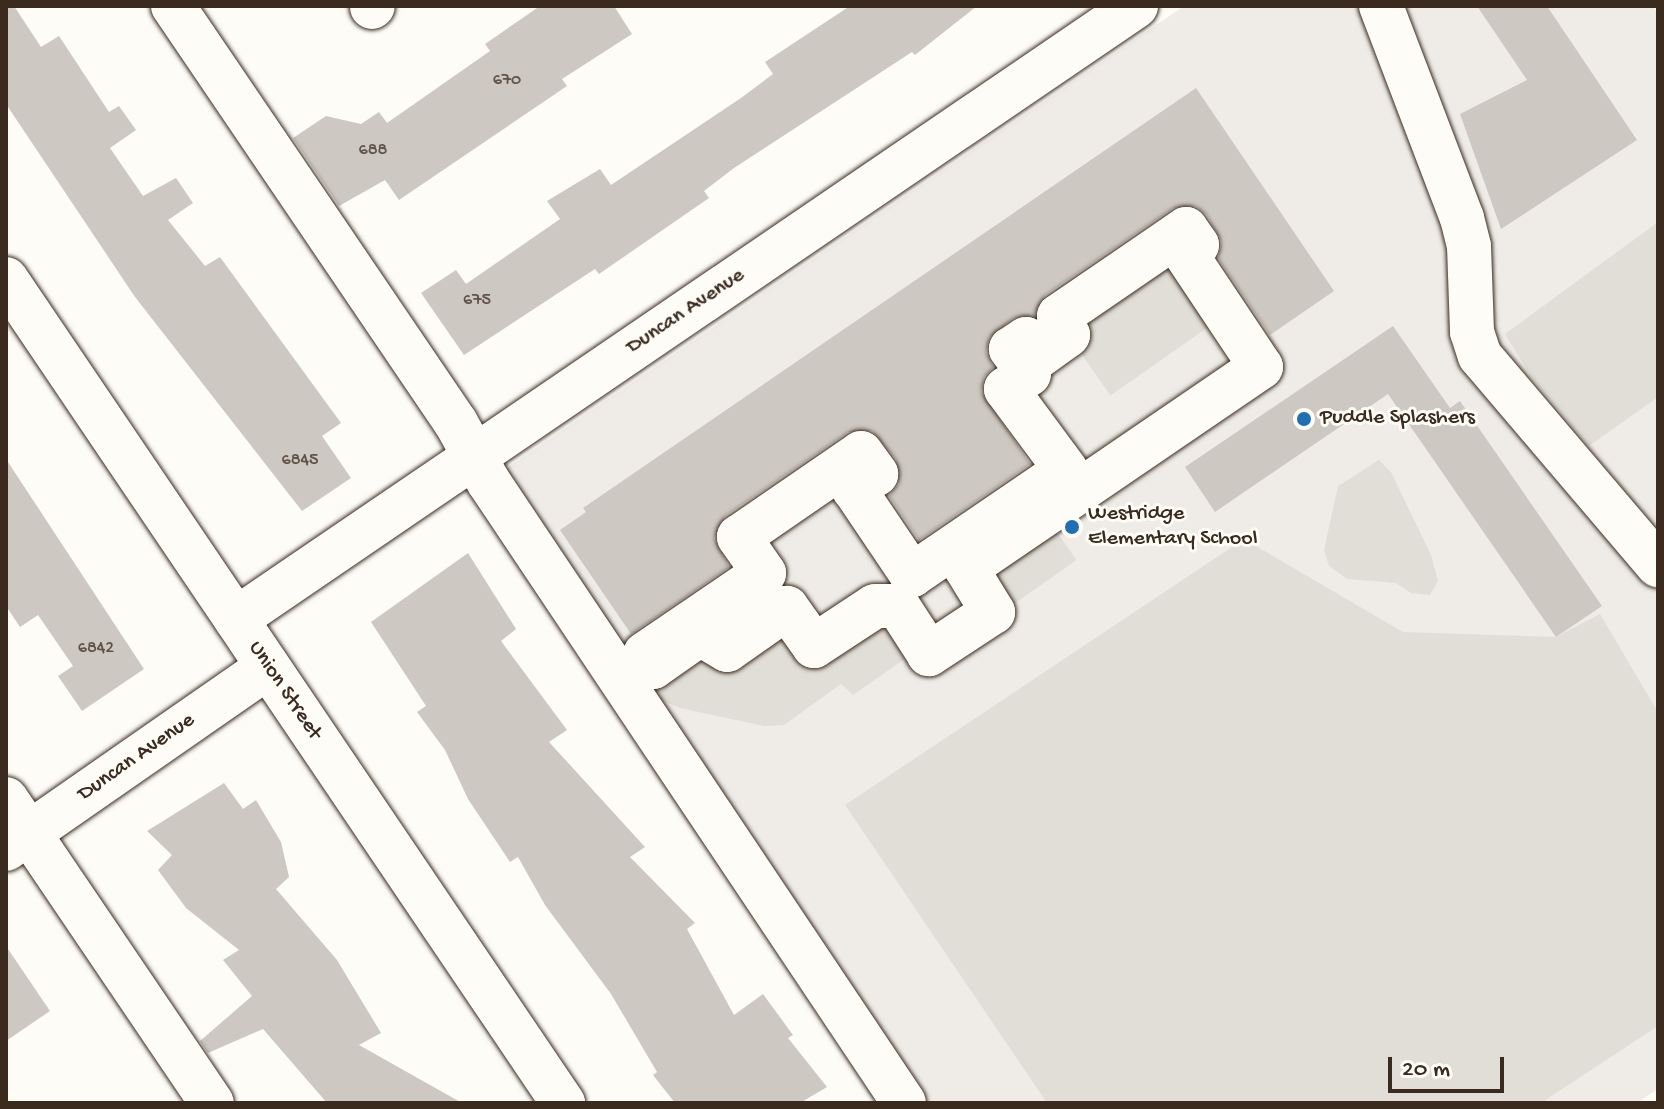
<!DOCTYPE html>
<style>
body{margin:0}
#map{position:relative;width:1664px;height:1109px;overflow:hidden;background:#fdfcf7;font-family:"Gochi Hand",sans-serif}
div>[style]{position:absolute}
.built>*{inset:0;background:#efece7}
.green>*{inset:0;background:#e1ded7;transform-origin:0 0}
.building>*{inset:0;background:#cdc8c2}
.roads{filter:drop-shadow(0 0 2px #3b2a1e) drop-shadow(0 0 2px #3b2a1e)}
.minor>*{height:44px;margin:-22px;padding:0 22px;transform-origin:22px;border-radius:22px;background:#fdfcf7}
.dots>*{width:22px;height:22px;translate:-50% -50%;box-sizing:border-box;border:4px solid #fdfcf7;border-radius:50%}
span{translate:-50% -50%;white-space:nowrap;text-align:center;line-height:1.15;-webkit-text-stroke:6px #fdfcf7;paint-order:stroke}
.number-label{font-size:18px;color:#605247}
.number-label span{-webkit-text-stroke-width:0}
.street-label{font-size:22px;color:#3b2a1e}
.poi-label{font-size:22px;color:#3b2a1e}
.left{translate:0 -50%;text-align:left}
.frame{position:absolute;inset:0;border:8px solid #3b2a1e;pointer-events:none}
.scale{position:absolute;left:1388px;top:1057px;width:116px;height:36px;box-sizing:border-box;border:4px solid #3b2a1e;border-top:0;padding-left:10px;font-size:24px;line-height:28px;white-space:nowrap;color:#3b2a1e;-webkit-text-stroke:6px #fdfcf7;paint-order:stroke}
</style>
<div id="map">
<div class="built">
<i style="clip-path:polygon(1184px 6px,1654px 6px,1658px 15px,1658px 1089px,1637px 1103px,904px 1103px,488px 481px)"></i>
</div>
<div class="green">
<i style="clip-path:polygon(1658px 222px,1658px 397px,1589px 446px,1532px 378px,1505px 334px)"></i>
<i style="left:1171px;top:264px;width:73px;height:125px;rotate:55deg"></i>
<i style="clip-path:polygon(1379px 460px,1391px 472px,1431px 555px,1438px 581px,1430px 595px,1411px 593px,1396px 583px,1347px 579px,1329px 566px,1324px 550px,1338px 486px)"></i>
<i style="left:1045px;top:515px;width:55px;height:95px;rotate:55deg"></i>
<i style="clip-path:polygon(1244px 539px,1403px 632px,1556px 637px,1600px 614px,1658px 712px,1658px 1026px,1541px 1103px,1047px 1103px,845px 805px)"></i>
<i style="clip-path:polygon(875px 606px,923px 646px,853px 695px,841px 684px,784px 725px,764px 726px,680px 708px,656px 698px,637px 678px,787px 608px,814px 646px)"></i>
</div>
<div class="building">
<i style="clip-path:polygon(6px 6px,14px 6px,41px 47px,59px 36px,109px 112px,119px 106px,136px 130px,110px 148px,143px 196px,176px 178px,193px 203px,168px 220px,205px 266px,220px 257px,341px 423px,322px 436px,351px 478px,302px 511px,135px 297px,6px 104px)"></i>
<i style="clip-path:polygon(540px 6px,614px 6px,632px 34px,562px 79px,567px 86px,399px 200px,385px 180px,339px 206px,293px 138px,326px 116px,361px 124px,379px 112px,387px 123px,490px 51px,485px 44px)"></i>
<i style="clip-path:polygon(850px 6px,977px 6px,915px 55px,912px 52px,734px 168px,704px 191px,709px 198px,599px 274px,595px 269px,464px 355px,421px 293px,456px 270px,466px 284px,560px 219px,547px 201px,600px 169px,611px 185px,741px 98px,773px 74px,765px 62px)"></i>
<i style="clip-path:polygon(1477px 6px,1547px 6px,1637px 140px,1501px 229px,1460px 114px,1527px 80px)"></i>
<i style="clip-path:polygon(1196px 88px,1334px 291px,1270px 335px,1218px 258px,1222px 242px,1207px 215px,1196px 206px,1173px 208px,1045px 295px,1034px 316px,1013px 318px,989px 338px,986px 352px,993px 367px,984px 377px,981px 392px,1030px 464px,919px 540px,889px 496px,899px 484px,896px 459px,872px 431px,848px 432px,725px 516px,714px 538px,729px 567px,631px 634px,560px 530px,586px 512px,583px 508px)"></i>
<i style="clip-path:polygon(1393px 326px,1450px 408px,1460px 401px,1602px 606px,1556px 637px,1388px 394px,1215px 512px,1185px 467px)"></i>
<i style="clip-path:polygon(6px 459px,144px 669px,82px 711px,58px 676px,73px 666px,38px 615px,20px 627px,6px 606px)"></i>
<i style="clip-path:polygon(468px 553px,516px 629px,501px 641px,567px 730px,549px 742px,645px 847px,630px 857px,695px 923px,687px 929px,734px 1015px,763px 994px,793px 1035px,788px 1038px,827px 1087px,800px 1103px,675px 1103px,653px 1075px,657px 1072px,611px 994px,545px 905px,518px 857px,510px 862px,468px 799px,445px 750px,417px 712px,426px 706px,371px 622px)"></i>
<i style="clip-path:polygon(224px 783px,243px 809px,256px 800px,281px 842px,289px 877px,276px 889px,337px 960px,381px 1033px,359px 1045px,462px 1103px,327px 1103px,263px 1029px,208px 1053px,200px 1041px,252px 996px,223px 960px,239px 950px,186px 908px,158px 870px,172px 855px,147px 831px)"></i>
<i style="clip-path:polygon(6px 946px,50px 1011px,6px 1041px)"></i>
</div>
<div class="roads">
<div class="minor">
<i style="left:173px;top:6px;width:504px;rotate:55.84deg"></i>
<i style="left:456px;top:423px;width:66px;rotate:61.1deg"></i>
<i style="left:488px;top:481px;width:748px;rotate:56.22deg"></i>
<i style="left:1381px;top:6px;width:227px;rotate:69.1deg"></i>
<i style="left:1462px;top:218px;width:29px;rotate:76deg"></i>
<i style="left:1469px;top:246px;width:86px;rotate:88deg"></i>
<i style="left:1472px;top:332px;width:25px;rotate:72deg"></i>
<i style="left:1480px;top:356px;width:275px;rotate:49.6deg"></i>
<i style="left:372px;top:7px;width:1px;rotate:-45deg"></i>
<i style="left:1186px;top:229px;width:19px;rotate:55deg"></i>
<i style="left:1197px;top:245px;width:14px;rotate:146deg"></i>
<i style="left:1185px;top:253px;width:137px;rotate:56.3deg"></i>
<i style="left:1261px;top:367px;width:357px;rotate:145.7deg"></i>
<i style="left:966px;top:568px;width:52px;rotate:58.5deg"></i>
<i style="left:993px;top:612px;width:77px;rotate:146.7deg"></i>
<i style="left:929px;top:654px;width:57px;rotate:-122.9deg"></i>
<i style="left:898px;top:606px;width:23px;rotate:180deg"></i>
<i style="left:875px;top:606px;width:73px;rotate:146.7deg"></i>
<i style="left:814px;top:646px;width:47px;rotate:-125.4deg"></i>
<i style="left:787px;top:608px;width:73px;rotate:145deg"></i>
<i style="left:727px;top:650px;width:31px;rotate:-149deg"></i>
<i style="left:700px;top:634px;width:57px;rotate:144.9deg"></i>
<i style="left:653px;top:667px;width:15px;rotate:-122deg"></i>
<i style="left:645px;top:654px;width:144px;rotate:-34.2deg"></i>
<i style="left:764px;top:573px;width:44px;rotate:-124.8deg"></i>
<i style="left:739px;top:537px;width:148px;rotate:-34.5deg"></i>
<i style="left:861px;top:453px;width:26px;rotate:54deg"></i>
<i style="left:876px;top:474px;width:27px;rotate:146deg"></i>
<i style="left:854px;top:489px;width:104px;rotate:56deg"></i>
<i style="left:912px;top:575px;width:186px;rotate:-34.3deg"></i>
<i style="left:1066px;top:470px;width:101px;rotate:-126.5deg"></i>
<i style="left:1006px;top:389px;width:27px;rotate:-33deg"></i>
<i style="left:1029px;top:374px;width:31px;rotate:-126deg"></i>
<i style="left:1011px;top:349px;width:18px;rotate:-34deg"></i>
<i style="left:1026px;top:339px;width:21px;rotate:53deg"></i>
<i style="left:1039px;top:356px;width:36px;rotate:-36deg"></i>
<i style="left:1068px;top:335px;width:21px;rotate:-115deg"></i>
<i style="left:1059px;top:316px;width:154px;rotate:-34.4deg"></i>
<i style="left:6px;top:279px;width:995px;rotate:55.94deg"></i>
<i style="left:236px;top:619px;width:1089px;rotate:-34.26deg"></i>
<i style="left:6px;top:799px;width:367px;rotate:55.9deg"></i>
<i style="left:6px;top:849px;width:319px;rotate:-34.8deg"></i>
</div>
</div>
<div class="dots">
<i style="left:1304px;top:419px;background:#1f6fb2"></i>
<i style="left:1072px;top:527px;background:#1f6fb2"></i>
</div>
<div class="number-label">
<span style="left:507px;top:81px">670</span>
<span style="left:373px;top:151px">688</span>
<span style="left:477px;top:301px">675</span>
<span style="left:300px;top:461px">6845</span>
<span style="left:96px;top:649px">6842</span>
</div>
<div class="street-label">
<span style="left:686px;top:312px;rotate:-34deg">Duncan Avenue</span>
<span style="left:284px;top:691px;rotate:56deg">Union Street</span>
<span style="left:137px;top:758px;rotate:-35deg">Duncan Avenue</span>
</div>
<div class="poi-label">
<span class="left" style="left:1320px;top:419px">Puddle Splashers</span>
<span class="left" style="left:1088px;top:527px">Westridge<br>Elementary School</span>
</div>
<div class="frame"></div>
<div class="scale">20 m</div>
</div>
